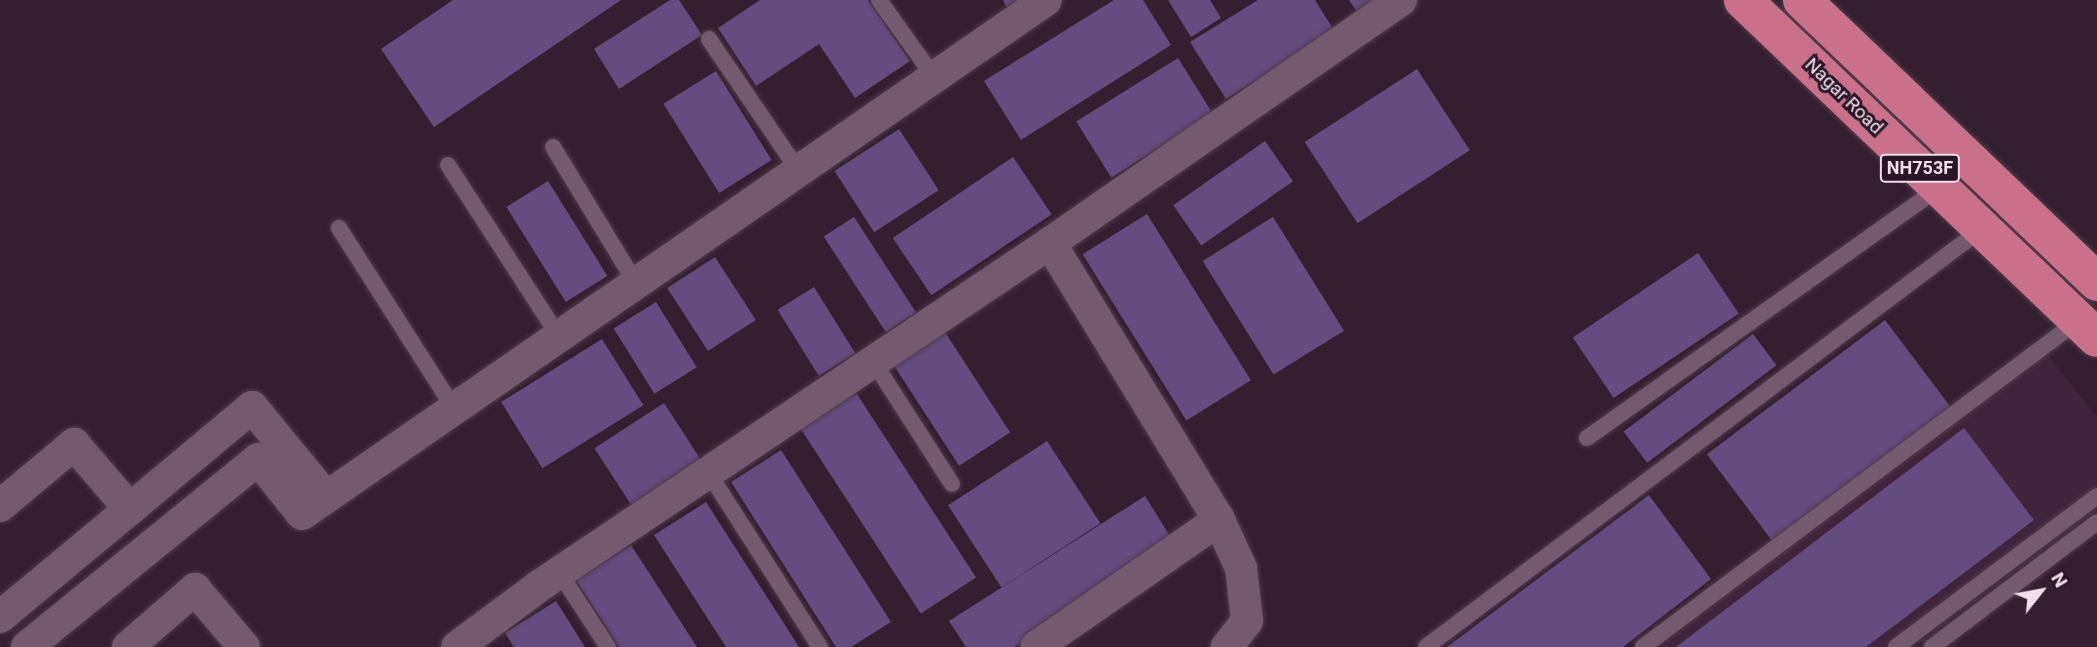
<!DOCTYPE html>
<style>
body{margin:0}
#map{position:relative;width:2097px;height:647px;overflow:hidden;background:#341f30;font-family:Roboto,sans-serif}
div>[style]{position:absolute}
.built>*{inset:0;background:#3f243b}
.building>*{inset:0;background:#644c81;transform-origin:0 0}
.roads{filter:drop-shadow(0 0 2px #4e3c4b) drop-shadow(0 0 2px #4e3c4b)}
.lane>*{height:16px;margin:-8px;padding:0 8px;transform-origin:8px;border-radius:8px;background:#735a6e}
.street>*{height:32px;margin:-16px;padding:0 16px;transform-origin:16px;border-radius:16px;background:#735a6e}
.highway>*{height:38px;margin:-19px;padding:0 19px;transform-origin:19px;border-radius:19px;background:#ca708b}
span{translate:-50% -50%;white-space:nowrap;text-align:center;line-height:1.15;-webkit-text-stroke:6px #2a1526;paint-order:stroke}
.shield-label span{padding:2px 5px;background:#2a1526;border:2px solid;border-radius:5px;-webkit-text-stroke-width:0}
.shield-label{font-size:18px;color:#efe0ec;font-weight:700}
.street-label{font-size:19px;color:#efe0ec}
.north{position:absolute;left:2006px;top:556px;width:70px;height:70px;-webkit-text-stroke:5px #2a1526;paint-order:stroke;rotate:59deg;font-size:19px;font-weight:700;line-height:28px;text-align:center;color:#efe0ec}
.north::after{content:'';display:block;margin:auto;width:24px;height:32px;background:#efe0ec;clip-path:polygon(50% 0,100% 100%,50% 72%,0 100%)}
</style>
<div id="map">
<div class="built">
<i style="clip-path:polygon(2046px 353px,2097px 417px,2097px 509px,1907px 647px,1658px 647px)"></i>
</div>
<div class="building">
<i style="clip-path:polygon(453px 0,621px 0,434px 127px,381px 49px)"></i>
<i style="clip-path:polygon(670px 0,679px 0,702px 35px,619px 89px,594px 49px)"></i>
<i style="clip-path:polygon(760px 0,868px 0,910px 61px,855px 98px,819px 44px,756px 86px,718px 28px)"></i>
<i style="clip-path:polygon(1003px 0,1020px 0,1007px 8px)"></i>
<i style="clip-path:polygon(1114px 0,1143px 0,1171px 45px,1021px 140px,984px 81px)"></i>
<i style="clip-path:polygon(1168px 0,1210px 0,1221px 18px,1191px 37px)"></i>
<i style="clip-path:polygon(1258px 0,1315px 0,1335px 32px,1226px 99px,1190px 42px)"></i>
<i style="clip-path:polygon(1349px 0,1377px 0,1357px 12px)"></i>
<i style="left:1178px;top:58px;width:66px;height:120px;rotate:58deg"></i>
<i style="left:1417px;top:69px;width:97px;height:134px;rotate:57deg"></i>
<i style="left:716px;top:71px;width:105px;height:62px;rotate:58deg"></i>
<i style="left:899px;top:129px;width:73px;height:77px;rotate:57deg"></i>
<i style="left:1265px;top:141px;width:49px;height:112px;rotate:55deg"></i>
<i style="left:1013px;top:157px;width:69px;height:145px;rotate:56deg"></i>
<i style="left:548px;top:181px;width:112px;height:49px;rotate:58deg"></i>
<i style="left:1147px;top:214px;width:196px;height:76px;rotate:58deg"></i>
<i style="left:854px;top:217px;width:114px;height:36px;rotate:57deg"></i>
<i style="left:1273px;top:217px;width:134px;height:83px;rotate:58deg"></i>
<i style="left:1698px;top:253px;width:73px;height:151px;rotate:56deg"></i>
<i style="left:715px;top:257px;width:75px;height:57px;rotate:57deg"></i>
<i style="left:814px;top:287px;width:78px;height:43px;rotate:58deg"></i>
<i style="left:656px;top:302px;width:77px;height:50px;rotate:58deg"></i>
<i style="left:1885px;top:320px;width:110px;height:223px;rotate:53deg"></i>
<i style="left:941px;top:326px;width:127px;height:61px;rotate:57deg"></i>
<i style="left:1753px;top:334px;width:39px;height:162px;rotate:53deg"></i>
<i style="left:602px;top:339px;width:78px;height:119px;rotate:58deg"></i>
<i style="left:853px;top:388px;width:226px;height:66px;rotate:57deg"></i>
<i style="left:664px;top:403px;width:71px;height:83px;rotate:57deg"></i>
<i style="clip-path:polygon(1964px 428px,2034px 520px,1866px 647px,1676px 647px)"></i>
<i style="left:1047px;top:441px;width:98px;height:118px;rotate:57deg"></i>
<i style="clip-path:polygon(781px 450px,891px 622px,851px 647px,836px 647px,731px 482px)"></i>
<i style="clip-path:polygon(1649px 495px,1711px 579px,1623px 647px,1447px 647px)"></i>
<i style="clip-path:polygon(1145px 496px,1175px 544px,1014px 647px,966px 647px,949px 621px)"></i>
<i style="clip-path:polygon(706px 502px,799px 647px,726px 647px,654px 535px)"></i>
<i style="clip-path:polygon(631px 545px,697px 647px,619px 647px,576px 580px)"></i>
<i style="clip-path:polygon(556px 601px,585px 647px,514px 647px,505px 633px)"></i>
</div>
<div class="roads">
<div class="lane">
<i style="left:879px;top:0;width:95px;rotate:54.5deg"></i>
<i style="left:709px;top:39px;width:158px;rotate:55.8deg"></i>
<i style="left:553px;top:147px;width:158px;rotate:58.7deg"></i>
<i style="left:448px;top:165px;width:202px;rotate:57.1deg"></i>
<i style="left:339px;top:228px;width:212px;rotate:57.5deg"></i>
<i style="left:873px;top:361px;width:146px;rotate:57.3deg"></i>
<i style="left:1587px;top:438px;width:433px;rotate:-35.4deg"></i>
<i style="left:708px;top:472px;width:208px;rotate:57.4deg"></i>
<i style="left:559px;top:572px;width:90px;rotate:56.8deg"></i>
<i style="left:1426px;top:647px;width:697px;rotate:-36.95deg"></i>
<i style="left:1643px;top:647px;width:545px;rotate:-36.87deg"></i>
<i style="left:1896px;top:647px;width:251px;rotate:-36.9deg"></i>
<i style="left:1932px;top:647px;width:207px;rotate:-37.1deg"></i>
</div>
<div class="street">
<i style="left:1050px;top:243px;width:324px;rotate:58.6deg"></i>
<i style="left:1219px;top:520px;width:53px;rotate:65.4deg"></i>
<i style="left:1241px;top:568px;width:53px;rotate:83.5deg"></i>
<i style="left:1247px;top:621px;width:33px;rotate:128deg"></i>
<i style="left:0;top:506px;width:97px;rotate:-40deg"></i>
<i style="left:74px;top:444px;width:86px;rotate:49.3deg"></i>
<i style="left:130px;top:509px;width:159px;rotate:-39.9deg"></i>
<i style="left:252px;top:407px;width:115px;rotate:50.6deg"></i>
<i style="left:0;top:617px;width:169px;rotate:-39.7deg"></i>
<i style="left:27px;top:647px;width:298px;rotate:-39.1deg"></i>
<i style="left:258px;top:459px;width:70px;rotate:51.3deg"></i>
<i style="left:302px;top:514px;width:904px;rotate:-34.64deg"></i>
<i style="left:128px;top:647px;width:89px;rotate:-40.9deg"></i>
<i style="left:195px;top:589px;width:76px;rotate:49.8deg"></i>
<i style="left:457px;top:647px;width:106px;rotate:-36.5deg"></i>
<i style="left:542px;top:584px;width:612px;rotate:-33.87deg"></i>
<i style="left:1050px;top:243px;width:427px;rotate:-34.7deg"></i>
<i style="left:1036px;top:647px;width:223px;rotate:-34.8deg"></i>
</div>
<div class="highway">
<i style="left:1743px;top:0;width:489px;rotate:43.7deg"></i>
<i style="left:1802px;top:0;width:408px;rotate:43.7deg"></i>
</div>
</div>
<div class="shield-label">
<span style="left:1920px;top:168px">NH753F</span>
</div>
<div class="street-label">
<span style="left:1844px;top:96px;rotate:44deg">Nagar Road</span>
</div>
<div class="north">N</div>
</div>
